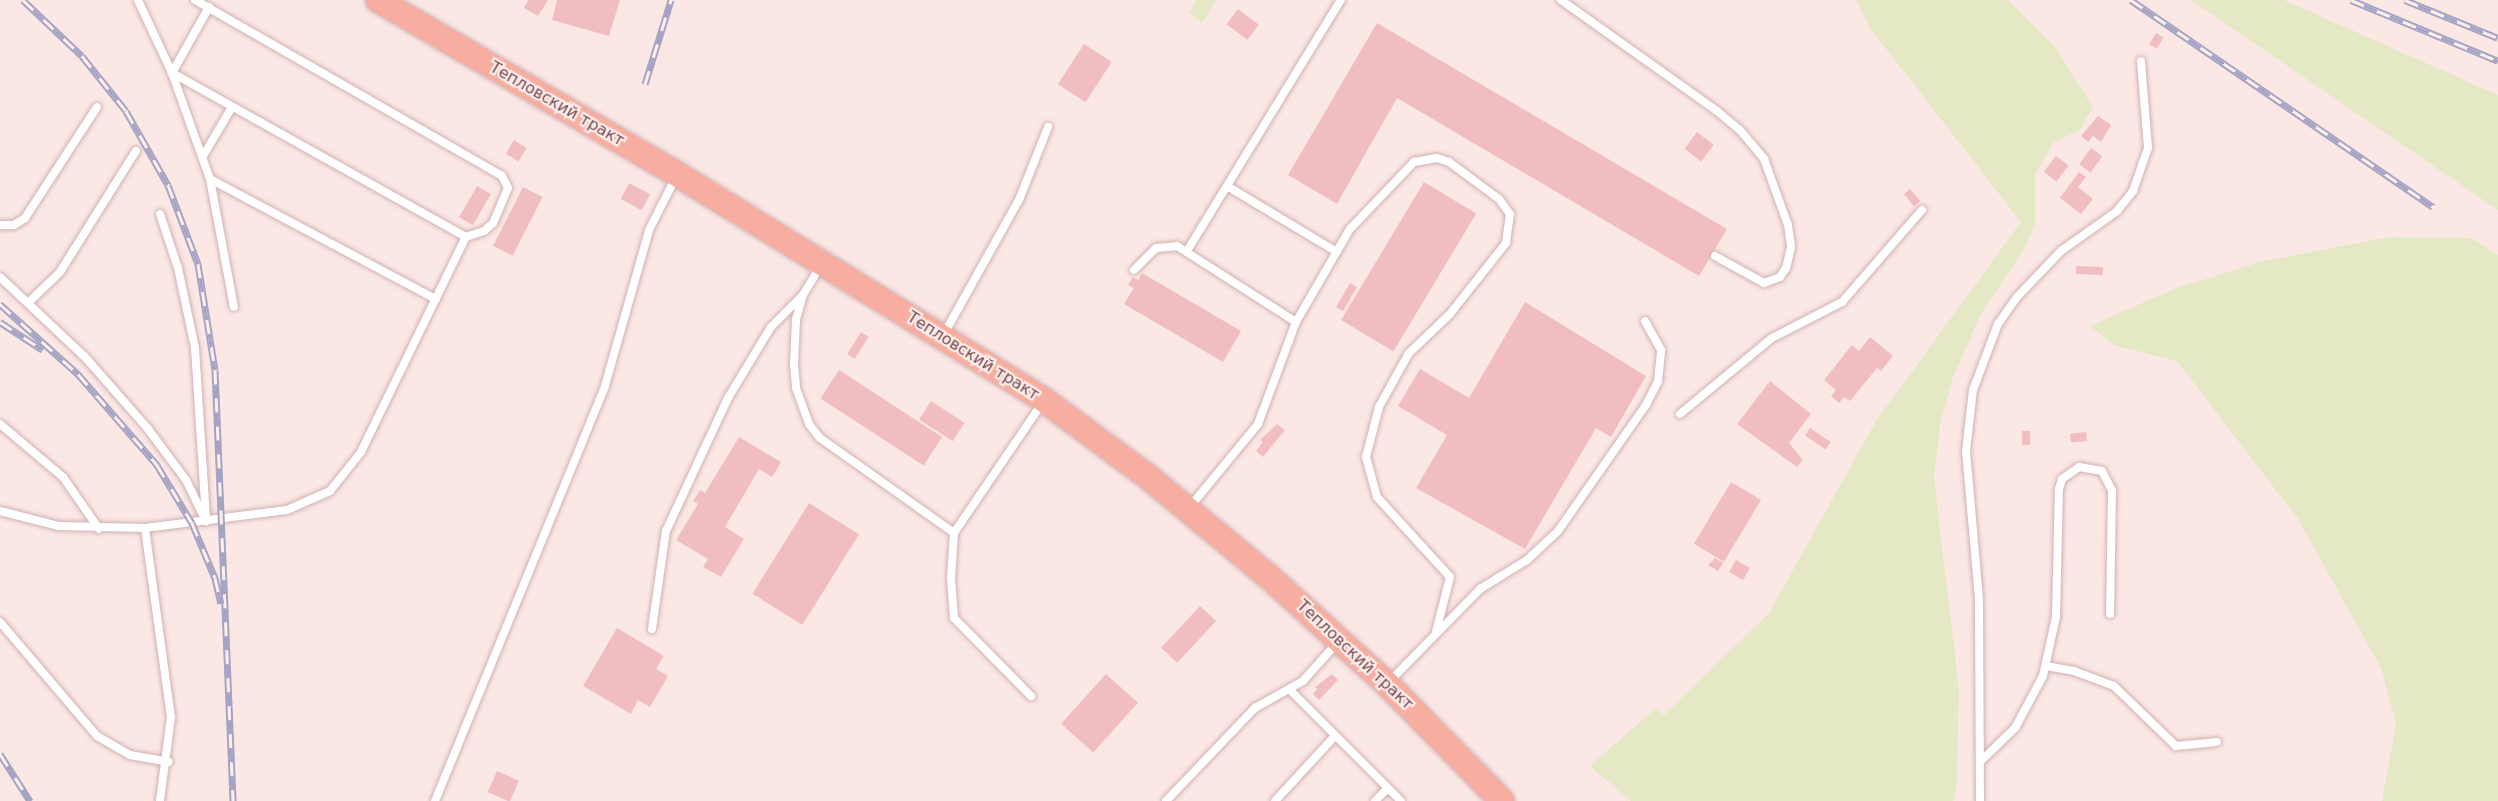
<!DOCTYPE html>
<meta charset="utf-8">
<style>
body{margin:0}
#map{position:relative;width:2498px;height:801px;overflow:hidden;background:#fbe8e5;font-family:"DejaVu Sans",sans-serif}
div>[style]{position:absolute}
.green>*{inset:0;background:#e4e8c4}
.building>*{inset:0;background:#f0bec1;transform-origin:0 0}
.roads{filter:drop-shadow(0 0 2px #d1b1b2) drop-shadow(0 0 2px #d1b1b2)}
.lane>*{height:8px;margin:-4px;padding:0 4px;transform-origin:4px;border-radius:4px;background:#fff}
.primary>*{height:24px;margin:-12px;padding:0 12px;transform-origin:12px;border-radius:12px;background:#f7aea0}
.rail>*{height:7px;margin-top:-3.5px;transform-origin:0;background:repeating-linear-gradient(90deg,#feeeeb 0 14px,#a6a4c4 0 28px);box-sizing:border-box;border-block:2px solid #a6a4c4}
span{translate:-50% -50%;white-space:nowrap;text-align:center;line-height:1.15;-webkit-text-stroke:4.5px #feeeeb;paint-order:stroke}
.street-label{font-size:16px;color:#734b50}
</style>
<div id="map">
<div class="green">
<i style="clip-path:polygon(1196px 0,1217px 0,1202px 23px,1189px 12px)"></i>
<i style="clip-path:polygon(1856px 0,2008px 0,2054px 46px,2093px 107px,2079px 131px,2054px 142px,2035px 175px,2035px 224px,2025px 248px,1981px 314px,1953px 377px,1940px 424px,1934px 478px,1959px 689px,1957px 785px,1953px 801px,1631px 801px,1590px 766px,1656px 708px,1664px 715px,1769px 613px,1876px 421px,2021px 222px,1870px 28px)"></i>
<i style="clip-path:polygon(2191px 0,2284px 0,2498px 95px,2498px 210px)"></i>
<i style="clip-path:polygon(2389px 237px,2471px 238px,2498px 255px,2498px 801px,2382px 801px,2396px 724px,2381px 668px,2298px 519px,2177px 361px,2114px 345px,2090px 326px,2174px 289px,2260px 262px)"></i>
</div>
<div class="building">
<i style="clip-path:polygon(528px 0,548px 0,538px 16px,524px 8px)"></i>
<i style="clip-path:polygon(557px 0,620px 0,609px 36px,552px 20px)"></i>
<i style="left:1238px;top:9px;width:26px;height:19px;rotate:37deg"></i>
<i style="clip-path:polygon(1377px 23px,1727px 229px,1699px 276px,1397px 98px,1337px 204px,1288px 175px)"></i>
<i style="left:2156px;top:33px;width:9px;height:13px;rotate:32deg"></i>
<i style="left:1084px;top:44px;width:33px;height:48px;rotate:33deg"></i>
<i style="clip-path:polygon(2098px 116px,2111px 125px,2101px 142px,2093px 136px,2088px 142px,2081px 136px)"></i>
<i style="left:1697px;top:132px;width:21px;height:21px;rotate:37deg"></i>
<i style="left:514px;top:140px;width:15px;height:16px;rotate:32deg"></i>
<i style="left:2091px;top:148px;width:14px;height:20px;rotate:36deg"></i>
<i style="left:2056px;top:156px;width:16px;height:20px;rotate:38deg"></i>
<i style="clip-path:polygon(2079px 172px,2086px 177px,2078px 187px,2093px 199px,2081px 214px,2060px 198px)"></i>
<i style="left:1424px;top:182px;width:61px;height:161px;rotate:31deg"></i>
<i style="left:629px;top:183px;width:24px;height:18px;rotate:28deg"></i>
<i style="left:477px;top:186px;width:16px;height:36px;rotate:30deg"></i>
<i style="left:523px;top:187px;width:22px;height:66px;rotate:27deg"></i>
<i style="left:1910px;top:189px;width:16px;height:8px;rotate:50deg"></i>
<i style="left:2076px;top:266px;width:27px;height:8px;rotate:2deg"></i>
<i style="clip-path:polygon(1142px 273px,1241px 331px,1223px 362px,1124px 304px,1134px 288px,1128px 285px,1133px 277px,1138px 280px)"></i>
<i style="left:1350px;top:283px;width:8px;height:28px;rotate:30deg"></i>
<i style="clip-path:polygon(1525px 302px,1646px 376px,1611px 437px,1596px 428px,1525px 549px,1416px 488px,1447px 435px,1398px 406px,1420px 369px,1469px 398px)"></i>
<i style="left:861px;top:332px;width:9px;height:26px;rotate:32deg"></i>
<i style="clip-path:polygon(1870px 337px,1893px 356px,1881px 371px,1877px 368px,1850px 401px,1844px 397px,1839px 403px,1831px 396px,1836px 390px,1824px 380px,1852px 345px,1859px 351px)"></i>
<i style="left:839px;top:370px;width:123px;height:34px;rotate:33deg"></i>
<i style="clip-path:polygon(1770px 381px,1811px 414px,1789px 443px,1803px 460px,1797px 467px,1737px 424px)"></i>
<i style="left:931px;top:401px;width:40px;height:22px;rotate:33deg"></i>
<i style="clip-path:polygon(1277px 424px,1285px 430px,1263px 457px,1256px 451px,1263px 442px,1260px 440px)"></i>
<i style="left:1810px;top:428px;width:25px;height:9px;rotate:34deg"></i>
<i style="left:2022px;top:431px;width:8px;height:14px"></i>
<i style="left:2086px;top:432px;width:9px;height:16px;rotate:84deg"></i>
<i style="clip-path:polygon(739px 437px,781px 462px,772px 477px,759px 469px,725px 527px,744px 539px,721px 577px,703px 567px,708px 559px,676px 540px,698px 504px,693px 501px,700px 490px,705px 493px)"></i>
<i style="left:1731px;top:482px;width:35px;height:72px;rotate:31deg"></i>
<i style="left:809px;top:503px;width:59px;height:107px;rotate:32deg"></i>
<i style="clip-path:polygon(1715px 558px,1723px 563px,1718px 571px,1708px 565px)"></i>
<i style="left:1736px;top:560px;width:16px;height:14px;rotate:30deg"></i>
<i style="left:1200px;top:606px;width:22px;height:57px;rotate:43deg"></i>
<i style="clip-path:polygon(617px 628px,664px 656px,656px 669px,668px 676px,650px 707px,638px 700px,631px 714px,583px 686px)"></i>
<i style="left:1106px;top:674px;width:43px;height:67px;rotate:42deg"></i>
<i style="clip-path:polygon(1332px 674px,1338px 680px,1319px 700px,1313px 694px,1317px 689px,1315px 687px)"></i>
<i style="left:497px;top:771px;width:24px;height:23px;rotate:24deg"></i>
</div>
<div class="roads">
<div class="lane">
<i style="left:195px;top:0;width:354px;rotate:29.8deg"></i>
<i style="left:502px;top:176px;width:13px;rotate:63deg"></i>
<i style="left:508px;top:188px;width:38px;rotate:113deg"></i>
<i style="left:493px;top:223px;width:12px;rotate:138deg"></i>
<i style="left:484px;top:231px;width:19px;rotate:162deg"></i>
<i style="left:1561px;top:0;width:191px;rotate:35.4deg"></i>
<i style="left:1717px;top:111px;width:30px;rotate:40deg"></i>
<i style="left:1740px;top:130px;width:38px;rotate:50deg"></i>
<i style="left:1764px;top:159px;width:70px;rotate:70deg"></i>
<i style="left:1788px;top:225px;width:22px;rotate:82deg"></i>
<i style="left:1791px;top:247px;width:22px;rotate:103deg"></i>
<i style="left:1786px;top:268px;width:11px;rotate:124deg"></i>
<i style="left:1780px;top:277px;width:17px;rotate:159deg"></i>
<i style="left:1764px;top:283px;width:56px;rotate:-151.1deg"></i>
<i style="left:209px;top:7px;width:76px;rotate:119.3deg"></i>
<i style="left:172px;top:73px;width:113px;rotate:70.3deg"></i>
<i style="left:210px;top:179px;width:130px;rotate:79.4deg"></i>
<i style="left:203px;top:156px;width:57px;rotate:-59.4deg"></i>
<i style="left:210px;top:179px;width:256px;rotate:28deg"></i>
<i style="left:1227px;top:186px;width:128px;rotate:31deg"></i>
<i style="left:160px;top:214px;width:57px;rotate:71.6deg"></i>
<i style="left:178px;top:268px;width:82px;rotate:78deg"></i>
<i style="left:195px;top:348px;width:168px;rotate:86.3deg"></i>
<i style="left:0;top:225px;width:14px"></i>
<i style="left:14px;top:225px;width:13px;rotate:-32deg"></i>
<i style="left:25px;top:218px;width:132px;rotate:-57deg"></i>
<i style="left:1187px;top:251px;width:294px;rotate:-58.5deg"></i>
<i style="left:1134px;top:270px;width:31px;rotate:-45deg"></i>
<i style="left:1156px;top:248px;width:21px;rotate:-5deg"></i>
<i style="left:1177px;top:246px;width:141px;rotate:32.6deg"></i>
<i style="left:0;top:277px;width:117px;rotate:43.3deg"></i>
<i style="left:85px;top:357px;width:96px;rotate:48.8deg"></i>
<i style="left:148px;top:429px;width:64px;rotate:53.3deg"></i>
<i style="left:186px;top:480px;width:46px;rotate:64deg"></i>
<i style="left:803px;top:295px;width:25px;rotate:106deg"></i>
<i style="left:796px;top:319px;width:45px;rotate:92.5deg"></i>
<i style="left:794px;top:364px;width:24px;rotate:85deg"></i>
<i style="left:796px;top:388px;width:38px;rotate:70deg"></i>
<i style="left:809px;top:424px;width:18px;rotate:52deg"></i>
<i style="left:820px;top:438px;width:164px;rotate:35.3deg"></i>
<i style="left:954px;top:533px;width:158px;rotate:-55.8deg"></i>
<i style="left:30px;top:301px;width:42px;rotate:-44deg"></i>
<i style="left:60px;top:272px;width:143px;rotate:-57.9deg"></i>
<i style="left:944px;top:334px;width:154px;rotate:-60.8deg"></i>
<i style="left:1019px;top:200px;width:79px;rotate:-68.3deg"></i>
<i style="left:1680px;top:414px;width:119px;rotate:-39.6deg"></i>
<i style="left:1772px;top:338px;width:79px;rotate:-27.2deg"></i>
<i style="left:1842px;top:302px;width:122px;rotate:-49deg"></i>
<i style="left:0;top:424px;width:82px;rotate:40.1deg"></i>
<i style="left:63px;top:477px;width:63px;rotate:55.3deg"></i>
<i style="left:1189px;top:508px;width:109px;rotate:-50.6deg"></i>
<i style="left:1258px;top:424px;width:109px;rotate:-69.6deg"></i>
<i style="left:1296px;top:322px;width:108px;rotate:-59.9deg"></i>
<i style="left:1350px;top:229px;width:93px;rotate:-46.3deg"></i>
<i style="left:1414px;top:162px;width:23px;rotate:-10deg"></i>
<i style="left:1437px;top:158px;width:13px;rotate:18deg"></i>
<i style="left:1449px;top:162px;width:62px;rotate:36.5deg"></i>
<i style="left:1499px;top:199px;width:19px;rotate:54deg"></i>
<i style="left:1510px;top:214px;width:29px;rotate:98deg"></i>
<i style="left:1506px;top:243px;width:90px;rotate:128.3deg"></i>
<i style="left:1450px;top:314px;width:57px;rotate:136.4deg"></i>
<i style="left:1409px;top:353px;width:62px;rotate:119.1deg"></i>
<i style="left:1379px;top:407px;width:52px;rotate:104.6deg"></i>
<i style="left:1366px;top:457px;width:41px;rotate:74.6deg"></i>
<i style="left:1377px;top:497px;width:108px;rotate:47.6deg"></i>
<i style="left:1450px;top:577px;width:57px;rotate:104.3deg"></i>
<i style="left:0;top:511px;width:61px;rotate:14.3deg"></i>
<i style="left:59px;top:526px;width:86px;rotate:1.3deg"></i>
<i style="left:145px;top:528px;width:143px;rotate:-7.2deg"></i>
<i style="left:287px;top:510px;width:47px;rotate:-23.8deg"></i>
<i style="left:330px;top:491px;width:50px;rotate:-51.5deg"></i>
<i style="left:361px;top:452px;width:239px;rotate:-64deg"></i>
<i style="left:466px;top:237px;width:337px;rotate:-150.8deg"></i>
<i style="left:172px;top:73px;width:81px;rotate:-115deg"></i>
<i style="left:145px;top:528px;width:191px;rotate:82.2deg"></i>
<i style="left:171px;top:717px;width:85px;rotate:97.5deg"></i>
<i style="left:954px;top:533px;width:45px;rotate:93.8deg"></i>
<i style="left:951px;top:578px;width:40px;rotate:85.7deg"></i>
<i style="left:954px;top:618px;width:110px;rotate:45.4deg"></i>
<i style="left:0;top:622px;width:150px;rotate:49.6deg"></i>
<i style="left:97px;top:736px;width:38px;rotate:30deg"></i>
<i style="left:130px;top:755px;width:39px;rotate:10deg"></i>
<i style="left:652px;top:629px;width:99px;rotate:-81.9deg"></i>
<i style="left:666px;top:531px;width:147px;rotate:-65deg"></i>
<i style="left:728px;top:398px;width:83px;rotate:-58.8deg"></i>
<i style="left:771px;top:327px;width:45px;rotate:-45deg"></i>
<i style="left:803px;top:295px;width:35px;rotate:-59deg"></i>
<i style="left:2046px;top:666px;width:28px;rotate:10deg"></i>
<i style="left:2074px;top:671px;width:43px;rotate:20.6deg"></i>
<i style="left:2114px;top:686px;width:86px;rotate:44.1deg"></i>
<i style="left:2176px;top:746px;width:41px;rotate:-5.6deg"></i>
<i style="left:1388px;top:683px;width:132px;rotate:-45.6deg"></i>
<i style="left:1480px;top:589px;width:55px;rotate:-31.7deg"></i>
<i style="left:1527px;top:560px;width:42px;rotate:-43.1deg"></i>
<i style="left:1558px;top:531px;width:154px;rotate:-55.1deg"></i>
<i style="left:1646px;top:405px;width:27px;rotate:-63deg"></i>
<i style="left:1658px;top:381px;width:31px;rotate:-84deg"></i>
<i style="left:1661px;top:350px;width:33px;rotate:-119deg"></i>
<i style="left:1289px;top:689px;width:158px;rotate:45deg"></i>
<i style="left:1982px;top:760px;width:46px;rotate:-44.1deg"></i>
<i style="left:2015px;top:728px;width:59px;rotate:-61.7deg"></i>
<i style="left:2043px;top:676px;width:60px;rotate:-77.6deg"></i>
<i style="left:2056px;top:617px;width:128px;rotate:-88.7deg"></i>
<i style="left:2059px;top:489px;width:10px;rotate:-73deg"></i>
<i style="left:2062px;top:479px;width:21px;rotate:-35deg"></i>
<i style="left:2079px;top:467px;width:23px;rotate:10deg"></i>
<i style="left:2102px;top:471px;width:22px;rotate:63deg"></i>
<i style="left:2112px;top:491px;width:123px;rotate:90.9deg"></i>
<i style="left:435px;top:801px;width:448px;rotate:-67.7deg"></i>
<i style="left:605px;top:386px;width:162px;rotate:-74.2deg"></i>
<i style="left:649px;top:230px;width:59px;rotate:-63deg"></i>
<i style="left:1166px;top:801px;width:129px;rotate:-46.3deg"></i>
<i style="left:1255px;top:708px;width:55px;rotate:-29.4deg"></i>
<i style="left:1303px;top:681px;width:51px;rotate:-48.2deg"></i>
<i style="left:1275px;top:801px;width:88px;rotate:-47.3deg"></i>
<i style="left:1375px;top:801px;width:18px;rotate:-45deg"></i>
<i style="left:1980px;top:801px;width:202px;rotate:-90.3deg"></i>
<i style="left:1979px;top:599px;width:149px;rotate:-95deg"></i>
<i style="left:1966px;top:451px;width:61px;rotate:-83.5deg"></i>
<i style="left:1973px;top:390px;width:71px;rotate:-69.3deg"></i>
<i style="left:1998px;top:324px;width:33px;rotate:-55deg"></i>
<i style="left:2017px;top:297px;width:64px;rotate:-46.3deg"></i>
<i style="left:2061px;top:251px;width:69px;rotate:-35.5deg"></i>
<i style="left:2117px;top:211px;width:26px;rotate:-51deg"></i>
<i style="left:2133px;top:191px;width:46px;rotate:-70.8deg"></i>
<i style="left:2148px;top:148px;width:87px;rotate:-94.6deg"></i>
</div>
<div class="primary">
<i style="left:378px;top:0;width:346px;rotate:30.2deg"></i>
<i style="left:677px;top:174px;width:431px;rotate:31.6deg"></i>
<i style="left:1044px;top:400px;width:128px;rotate:36.4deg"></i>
<i style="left:1147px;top:476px;width:157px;rotate:39.6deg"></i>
<i style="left:1268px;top:576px;width:161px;rotate:42.2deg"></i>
<i style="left:1387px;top:684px;width:164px;rotate:45.5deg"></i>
</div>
</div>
<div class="rail">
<i style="left:23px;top:0;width:81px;rotate:43.5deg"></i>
<i style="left:82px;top:56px;width:70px;rotate:51.3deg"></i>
<i style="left:126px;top:111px;width:85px;rotate:60.4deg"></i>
<i style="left:168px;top:185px;width:85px;rotate:69.2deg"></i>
<i style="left:198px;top:264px;width:107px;rotate:80.9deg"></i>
<i style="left:215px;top:370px;width:431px;rotate:87.6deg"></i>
<i style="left:2131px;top:0;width:366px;rotate:34.4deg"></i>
<i style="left:2351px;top:0;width:159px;rotate:22.5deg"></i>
<i style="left:2405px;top:0;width:100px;rotate:22.2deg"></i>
<i style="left:645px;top:84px;width:88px;rotate:-72.8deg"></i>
<i style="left:0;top:304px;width:105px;rotate:41.9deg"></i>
<i style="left:78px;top:374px;width:121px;rotate:49deg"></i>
<i style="left:157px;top:465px;width:68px;rotate:58.9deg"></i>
<i style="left:192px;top:523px;width:60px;rotate:67.3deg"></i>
<i style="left:215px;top:578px;width:26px;rotate:77deg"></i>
<i style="left:0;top:322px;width:51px;rotate:33.1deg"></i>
<i style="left:0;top:754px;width:56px;rotate:57.4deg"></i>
</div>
<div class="street-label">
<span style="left:557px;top:104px;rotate:30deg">Тепловский тракт</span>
<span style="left:973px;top:356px;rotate:32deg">Тепловский тракт</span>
<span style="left:1355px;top:655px;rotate:43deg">Тепловский тракт</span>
</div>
</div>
